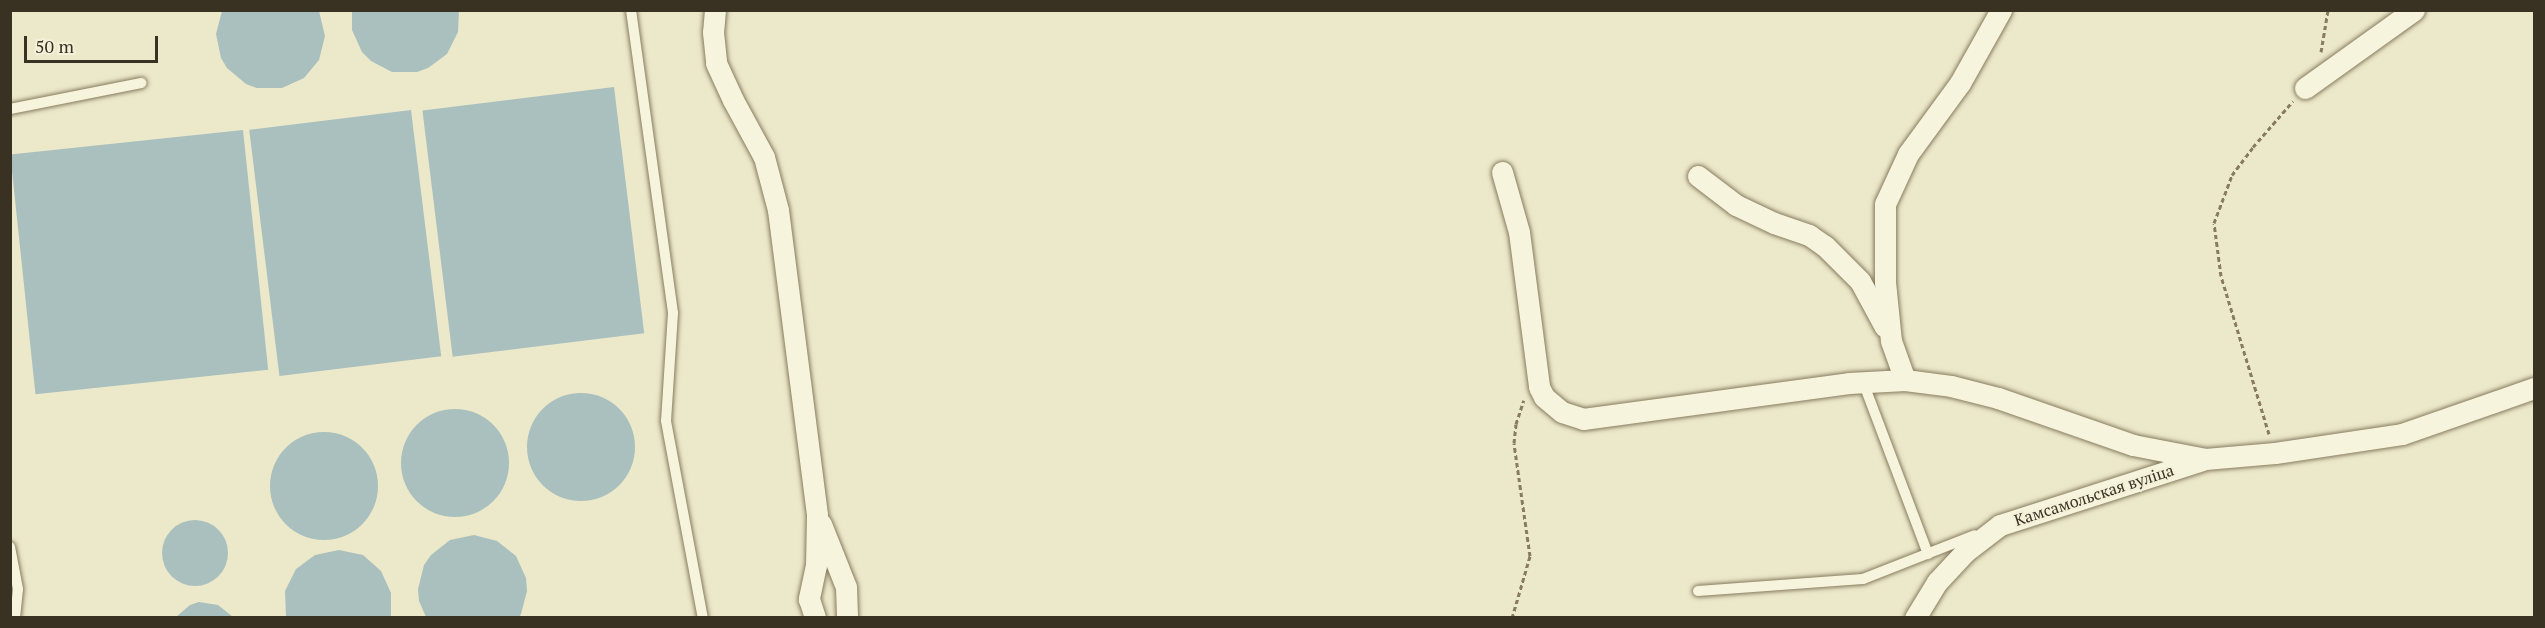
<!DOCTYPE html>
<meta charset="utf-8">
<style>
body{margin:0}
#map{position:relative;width:2545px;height:628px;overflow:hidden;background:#ece8ca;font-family:"PT Serif",serif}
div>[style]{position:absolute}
.water>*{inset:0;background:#aac0be;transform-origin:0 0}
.round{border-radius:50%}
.path>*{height:3px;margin-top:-1.5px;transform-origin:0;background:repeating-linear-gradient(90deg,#877c5f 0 4.5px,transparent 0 7.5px)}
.roads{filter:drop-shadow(0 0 2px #877c5f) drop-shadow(0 0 2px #877c5f)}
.service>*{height:10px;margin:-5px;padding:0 5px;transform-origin:5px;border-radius:5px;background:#f7f4dd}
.minor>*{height:21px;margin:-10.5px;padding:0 10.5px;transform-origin:10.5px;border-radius:10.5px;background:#f7f4dd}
span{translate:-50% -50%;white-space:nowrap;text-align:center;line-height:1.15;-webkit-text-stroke:4.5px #f4f1d9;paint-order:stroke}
.street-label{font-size:16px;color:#393122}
.frame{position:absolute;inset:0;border:12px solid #393122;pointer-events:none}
.scale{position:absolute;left:24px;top:36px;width:134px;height:27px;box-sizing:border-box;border:3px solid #393122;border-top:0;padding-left:8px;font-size:18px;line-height:21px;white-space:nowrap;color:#393122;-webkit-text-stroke:4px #f4f1d9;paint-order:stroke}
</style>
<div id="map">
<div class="water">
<i style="clip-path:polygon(222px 11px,319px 11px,325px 36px,319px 60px,304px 78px,282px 88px,257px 88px,246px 84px,227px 68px,221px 58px,216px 34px)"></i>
<i style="clip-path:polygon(352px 11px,459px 11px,458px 32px,447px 54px,428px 68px,417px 72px,392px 72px,371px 61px,362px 52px,352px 30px)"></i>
<i style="left:614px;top:87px;width:248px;height:193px;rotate:83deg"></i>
<i style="left:411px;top:110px;width:248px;height:163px;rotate:83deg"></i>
<i style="left:243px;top:130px;width:241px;height:234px;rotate:84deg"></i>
<i class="round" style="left:527px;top:393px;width:108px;height:108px"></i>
<i class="round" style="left:401px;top:409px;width:108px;height:108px"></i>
<i class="round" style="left:270px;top:432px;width:108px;height:108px"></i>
<i class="round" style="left:162px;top:520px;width:66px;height:66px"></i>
<i style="clip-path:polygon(474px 535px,497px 541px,516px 556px,526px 578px,527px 591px,521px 614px,519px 618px,426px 617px,419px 601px,418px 589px,424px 565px,431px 555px,450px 540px)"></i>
<i style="clip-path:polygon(339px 550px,363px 555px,381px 571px,391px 593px,391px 617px,286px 617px,285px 591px,296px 569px,315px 555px)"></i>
<i style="clip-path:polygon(199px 602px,218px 605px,233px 617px,176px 617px,190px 605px)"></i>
</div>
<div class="path">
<i style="left:2321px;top:52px;width:43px;rotate:-80.5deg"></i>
<i style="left:2269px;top:434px;width:165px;rotate:-106.9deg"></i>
<i style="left:2221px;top:276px;width:53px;rotate:-97.5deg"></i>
<i style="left:2214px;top:223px;width:51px;rotate:-69.4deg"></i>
<i style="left:2232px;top:175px;width:35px;rotate:-53deg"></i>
<i style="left:2253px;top:147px;width:61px;rotate:-49deg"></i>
<i style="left:1512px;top:618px;width:65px;rotate:-73.8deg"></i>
<i style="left:1530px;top:556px;width:114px;rotate:-98.1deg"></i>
<i style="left:1514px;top:443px;width:19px;rotate:-84deg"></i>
<i style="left:1516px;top:424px;width:25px;rotate:-72deg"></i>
</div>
<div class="roads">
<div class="service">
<i style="left:631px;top:10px;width:306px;rotate:82.1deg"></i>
<i style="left:673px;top:313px;width:108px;rotate:93.7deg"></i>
<i style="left:666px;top:421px;width:200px;rotate:79.4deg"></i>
<i style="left:10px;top:109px;width:134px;rotate:-11.2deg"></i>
<i style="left:1863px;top:382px;width:184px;rotate:69.3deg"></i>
<i style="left:10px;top:547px;width:43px;rotate:79.2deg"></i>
<i style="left:18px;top:589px;width:29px;rotate:96deg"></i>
<i style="left:1698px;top:591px;width:165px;rotate:-4.2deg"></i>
<i style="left:1863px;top:579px;width:120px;rotate:-21.4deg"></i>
</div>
<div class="minor">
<i style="left:715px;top:10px;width:22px;rotate:95deg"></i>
<i style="left:713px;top:32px;width:31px;rotate:84deg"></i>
<i style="left:716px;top:63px;width:41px;rotate:65.3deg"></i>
<i style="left:733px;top:100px;width:65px;rotate:61.5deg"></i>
<i style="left:764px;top:157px;width:55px;rotate:75.2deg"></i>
<i style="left:778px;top:210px;width:307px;rotate:82.7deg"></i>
<i style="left:817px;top:515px;width:50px;rotate:91.1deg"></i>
<i style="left:816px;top:565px;width:35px;rotate:102deg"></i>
<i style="left:809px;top:599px;width:20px;rotate:72deg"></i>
<i style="left:2305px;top:88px;width:134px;rotate:-35.6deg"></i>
<i style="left:1502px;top:172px;width:62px;rotate:74.2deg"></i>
<i style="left:1519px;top:232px;width:156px;rotate:82.6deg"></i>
<i style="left:1539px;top:387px;width:11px;rotate:63deg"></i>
<i style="left:1544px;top:397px;width:23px;rotate:40deg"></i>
<i style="left:1562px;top:412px;width:22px;rotate:18deg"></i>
<i style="left:1583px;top:419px;width:268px;rotate:-7.7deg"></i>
<i style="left:1849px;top:383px;width:56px;rotate:-3.1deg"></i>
<i style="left:1905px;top:380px;width:46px;rotate:7.4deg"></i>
<i style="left:1951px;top:386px;width:49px;rotate:14.3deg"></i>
<i style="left:1998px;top:398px;width:143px;rotate:19.2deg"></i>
<i style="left:2133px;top:445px;width:73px;rotate:11deg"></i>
<i style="left:2205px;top:459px;width:70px;rotate:-4.9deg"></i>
<i style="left:2275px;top:453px;width:128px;rotate:-8.5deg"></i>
<i style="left:2402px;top:434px;width:140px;rotate:-19.2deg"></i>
<i style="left:1698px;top:176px;width:48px;rotate:37.3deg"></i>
<i style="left:1736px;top:205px;width:42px;rotate:25.3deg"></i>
<i style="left:1774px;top:223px;width:37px;rotate:19deg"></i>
<i style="left:1809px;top:235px;width:19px;rotate:35deg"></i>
<i style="left:1825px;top:246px;width:49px;rotate:45deg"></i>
<i style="left:1860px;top:281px;width:52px;rotate:61.5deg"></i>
<i style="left:1905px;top:380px;width:41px;rotate:-109.7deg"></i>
<i style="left:1891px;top:341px;width:59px;rotate:-95.8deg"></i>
<i style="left:1885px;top:282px;width:78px;rotate:-90deg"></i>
<i style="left:1885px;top:204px;width:55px;rotate:-65.3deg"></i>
<i style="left:1908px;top:154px;width:88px;rotate:-53.8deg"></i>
<i style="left:1960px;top:83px;width:84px;rotate:-60.7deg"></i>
<i style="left:821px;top:524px;width:68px;rotate:68.4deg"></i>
<i style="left:846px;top:587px;width:31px;rotate:88deg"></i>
<i style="left:1915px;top:618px;width:42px;rotate:-58.6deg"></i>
<i style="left:1937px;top:582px;width:41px;rotate:-47deg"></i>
<i style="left:1965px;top:552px;width:44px;rotate:-37.6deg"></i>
<i style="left:2000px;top:525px;width:212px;rotate:-17.8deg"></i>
</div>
</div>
<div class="street-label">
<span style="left:2094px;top:495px;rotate:-18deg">Камсамольская вуліца</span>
</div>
<div class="frame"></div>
<div class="scale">50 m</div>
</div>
